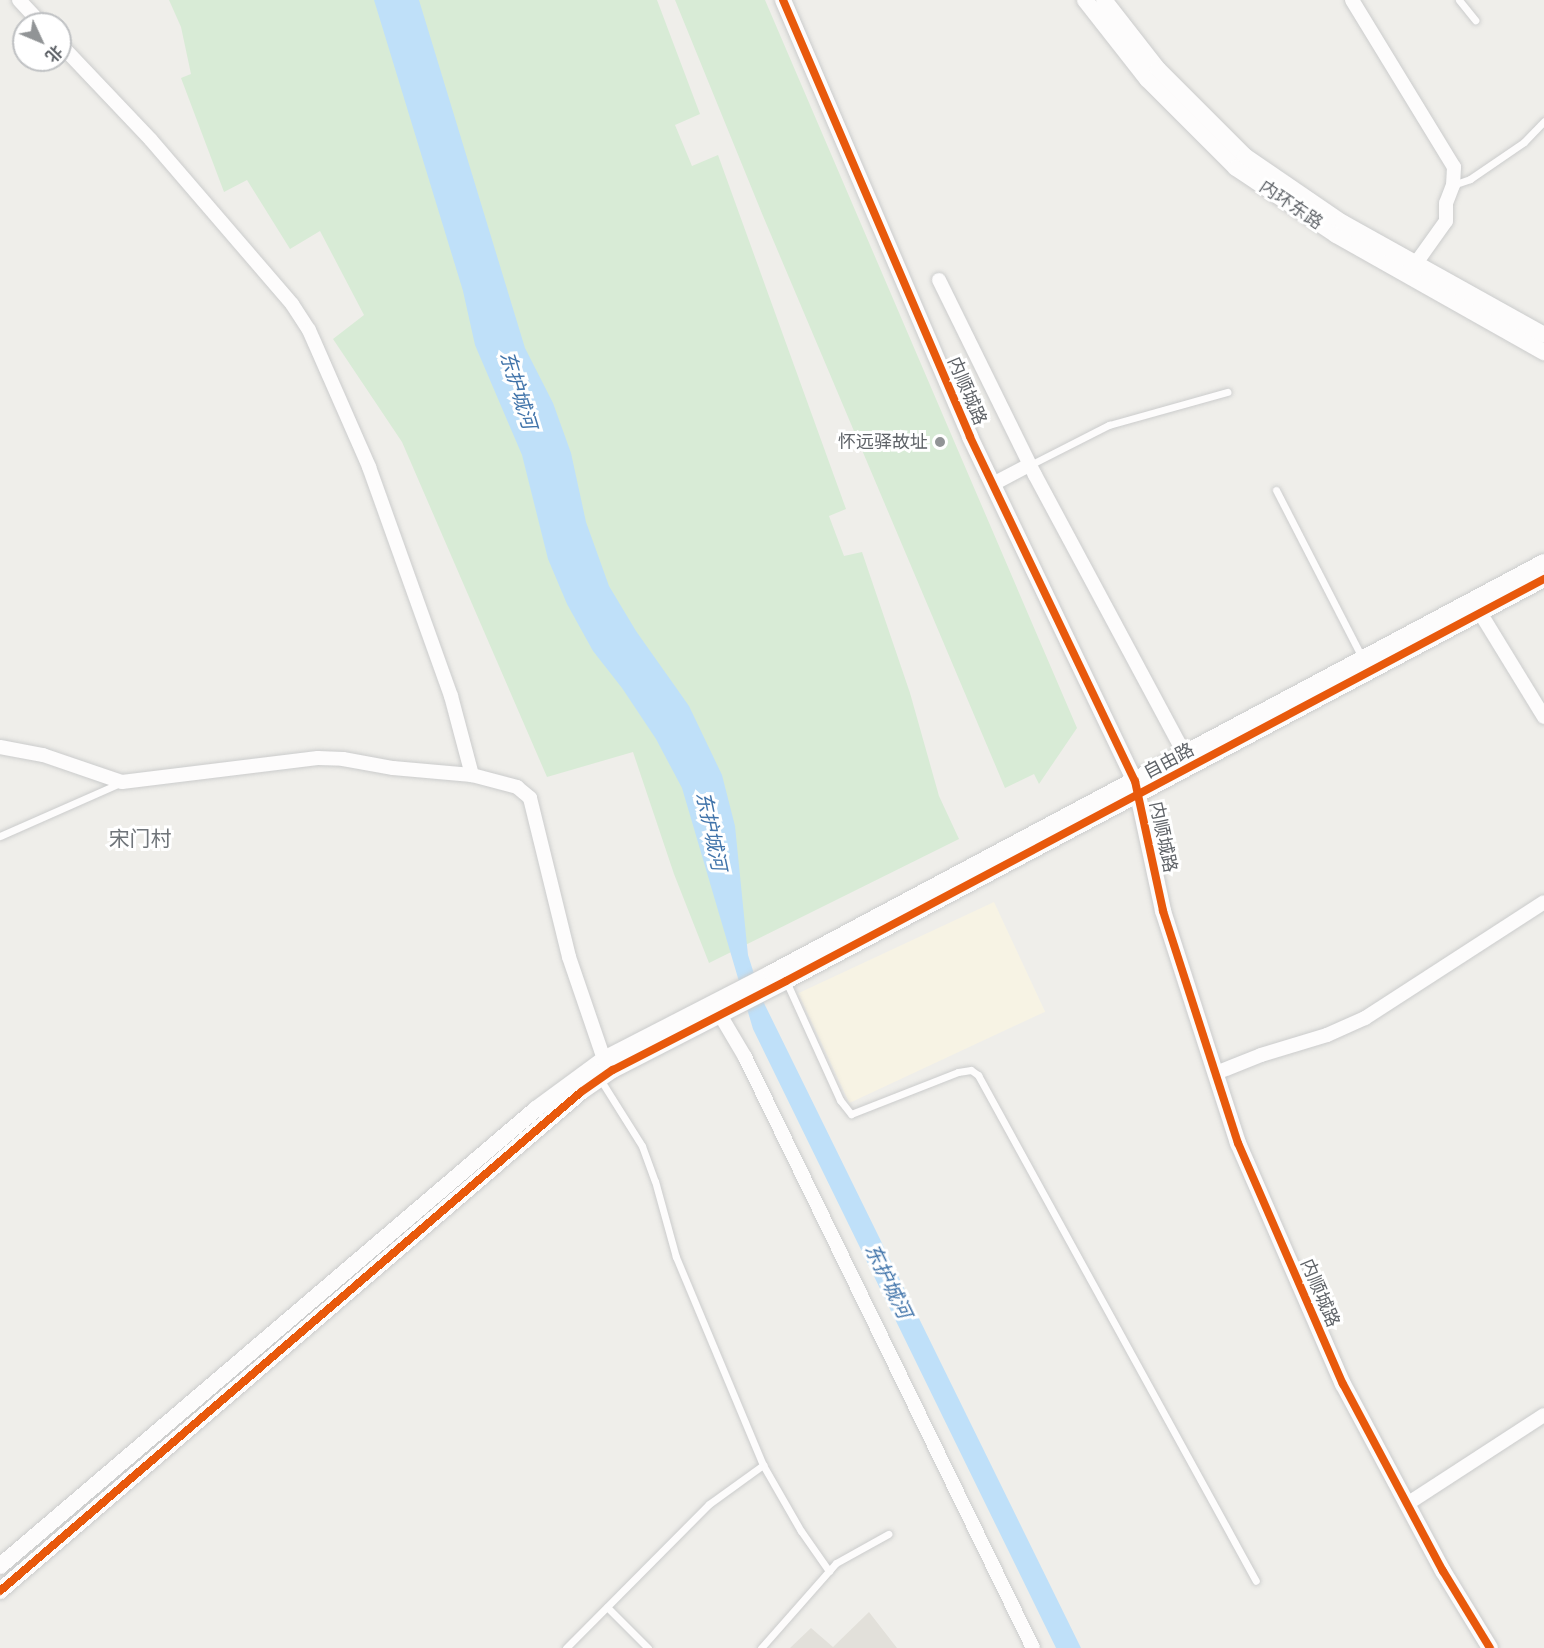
<!DOCTYPE html>
<meta charset="utf-8">
<style>
body{margin:0}
#map{position:relative;width:1544px;height:1648px;overflow:hidden;background:#efeeea;font-family:"Public Sans","Noto Sans SC",sans-serif}
div>[style]{position:absolute}
.commercial>*{inset:0;background:#f7f3e4;transform-origin:0 0}
.education>*{inset:0;background:#e2e0da}
.green>*{inset:0;background:#d8ebd6}
.water>*{inset:0;background:#bfe0f9}
.roads{filter:drop-shadow(0 0 2px #cbcccc) drop-shadow(0 0 2px #cbcccc)}
.service>*{height:7px;margin:-3.5px;padding:0 3.5px;transform-origin:3.5px;border-radius:3.5px;background:#fdfcfc}
.minor>*{height:14px;margin:-7px;padding:0 7px;transform-origin:7px;border-radius:7px;background:#fdfcfc}
.tertiary>*{height:16px;margin:-8px;padding:0 8px;transform-origin:8px;border-radius:8px;background:#fdfcfc}
.cycleway>*{height:8px;margin:-4px;padding:0 4px;transform-origin:4px;border-radius:4px;background:#e8590c}
.dots>*{width:16px;height:16px;translate:-50% -50%;box-sizing:border-box;border:3px solid #fff;border-radius:50%}
span{translate:-50% -50%;white-space:nowrap;text-align:center;line-height:1.15;-webkit-text-stroke:6px #fff;paint-order:stroke}
.street-label{font-size:18px;color:#5f6368}
.poi-label{font-size:18px;color:#5f6368}
.right{translate:-100% -50%;text-align:right}
.water-label{font-size:20px;color:#4174aa;font-style:italic}
.quarter-label{font-size:21px;color:#70757a}
.north{position:absolute;left:12px;top:12px;width:60px;height:60px;box-sizing:border-box;background:#fff;border:2px solid #bfc1c3;border-radius:50%;rotate:134deg;font-size:16px;font-weight:700;line-height:24px;text-align:center;color:#5f6368}
.north::after{content:'';display:block;margin:auto;width:21px;height:27px;background:#919496;clip-path:polygon(50% 0,100% 100%,50% 72%,0 100%)}
</style>
<div id="map">
<div class="commercial">
<i style="left:994px;top:902px;width:121px;height:216px;rotate:65deg"></i>
</div>
<div class="education">
<i style="clip-path:polygon(869px 1612px,897px 1648px,790px 1648px,811px 1628px,833px 1647px)"></i>
</div>
<div class="green">
<i style="clip-path:polygon(169px 0,657px 0,700px 114px,675px 125px,692px 166px,718px 155px,846px 509px,829px 516px,844px 556px,862px 552px,910px 693px,939px 796px,959px 839px,709px 963px,674px 874px,633px 752px,547px 777px,402px 442px,333px 339px,364px 315px,320px 231px,290px 249px,247px 180px,224px 192px,181px 78px,191px 74px,181px 27px)"></i>
<i style="clip-path:polygon(675px 0,765px 0,1077px 728px,1039px 784px,1034px 774px,1005px 788px,763px 216px)"></i>
</div>
<div class="water">
<i style="clip-path:polygon(374px 0,419px 0,525px 348px,553px 403px,571px 453px,586px 522px,609px 586px,636px 631px,689px 706px,722px 775px,735px 826px,748px 955px,762px 999px,1081px 1648px,1056px 1648px,753px 1029px,682px 788px,656px 739px,622px 688px,593px 651px,567px 604px,548px 559px,522px 455px,475px 345px,463px 291px)"></i>
</div>
<div class="roads">
<div class="service">
<i style="left:1459px;top:0;width:26px;rotate:51deg"></i>
<i style="left:1453px;top:185px;width:18px;rotate:-19deg"></i>
<i style="left:1470px;top:179px;width:65px;rotate:-34.4deg"></i>
<i style="left:1524px;top:142px;width:29px;rotate:-46deg"></i>
<i style="left:1030px;top:465px;width:89px;rotate:-26.9deg"></i>
<i style="left:1109px;top:425px;width:123px;rotate:-15.6deg"></i>
<i style="left:1276px;top:490px;width:190px;rotate:62.8deg"></i>
<i style="left:0;top:836px;width:131px;rotate:-23.8deg"></i>
<i style="left:786px;top:981px;width:131px;rotate:65.6deg"></i>
<i style="left:840px;top:1100px;width:18px;rotate:52deg"></i>
<i style="left:851px;top:1114px;width:115px;rotate:-21.4deg"></i>
<i style="left:958px;top:1072px;width:13px;rotate:-9deg"></i>
<i style="left:971px;top:1070px;width:9px;rotate:36deg"></i>
<i style="left:978px;top:1075px;width:577px;rotate:61.22deg"></i>
<i style="left:600px;top:1079px;width:79px;rotate:57.9deg"></i>
<i style="left:642px;top:1146px;width:37px;rotate:70deg"></i>
<i style="left:655px;top:1181px;width:79px;rotate:74.6deg"></i>
<i style="left:676px;top:1257px;width:225px;rotate:67.3deg"></i>
<i style="left:763px;top:1465px;width:76px;rotate:60.1deg"></i>
<i style="left:801px;top:1531px;width:49px;rotate:55deg"></i>
<i style="left:607px;top:1607px;width:58px;rotate:45deg"></i>
<i style="left:566px;top:1648px;width:203px;rotate:-45.2deg"></i>
<i style="left:709px;top:1504px;width:67px;rotate:-35.8deg"></i>
<i style="left:761px;top:1648px;width:113px;rotate:-48.6deg"></i>
<i style="left:836px;top:1563px;width:60px;rotate:-29.1deg"></i>
</div>
<div class="minor">
<i style="left:19px;top:0;width:33px;rotate:47deg"></i>
<i style="left:1352px;top:0;width:196px;rotate:58.6deg"></i>
<i style="left:1454px;top:167px;width:18px;rotate:93deg"></i>
<i style="left:1453px;top:185px;width:19px;rotate:111deg"></i>
<i style="left:1446px;top:203px;width:18px;rotate:90deg"></i>
<i style="left:1446px;top:221px;width:52px;rotate:125.5deg"></i>
<i style="left:60px;top:44px;width:132px;rotate:46.5deg"></i>
<i style="left:151px;top:140px;width:216px;rotate:49.3deg"></i>
<i style="left:292px;top:304px;width:31px;rotate:57deg"></i>
<i style="left:309px;top:330px;width:150px;rotate:66.3deg"></i>
<i style="left:369px;top:467px;width:243px;rotate:70.3deg"></i>
<i style="left:451px;top:696px;width:82px;rotate:75.1deg"></i>
<i style="left:939px;top:280px;width:217px;rotate:63.8deg"></i>
<i style="left:1035px;top:475px;width:318px;rotate:61.8deg"></i>
<i style="left:993px;top:484px;width:41px;rotate:-27.8deg"></i>
<i style="left:1476px;top:606px;width:130px;rotate:58.5deg"></i>
<i style="left:0;top:747px;width:44px;rotate:10.5deg"></i>
<i style="left:43px;top:755px;width:83px;rotate:18.9deg"></i>
<i style="left:122px;top:782px;width:197px;rotate:-7deg"></i>
<i style="left:318px;top:758px;width:25px;rotate:2deg"></i>
<i style="left:343px;top:759px;width:51px;rotate:10.2deg"></i>
<i style="left:393px;top:768px;width:79px;rotate:5.1deg"></i>
<i style="left:472px;top:775px;width:47px;rotate:14.9deg"></i>
<i style="left:517px;top:787px;width:17px;rotate:40deg"></i>
<i style="left:530px;top:798px;width:164px;rotate:76.2deg"></i>
<i style="left:569px;top:957px;width:108px;rotate:71.1deg"></i>
<i style="left:719px;top:1013px;width:51px;rotate:59.4deg"></i>
<i style="left:745px;top:1057px;width:657px;rotate:64.02deg"></i>
<i style="left:1216px;top:1073px;width:48px;rotate:-21.8deg"></i>
<i style="left:1261px;top:1055px;width:69px;rotate:-16.9deg"></i>
<i style="left:1327px;top:1035px;width:42px;rotate:-24.1deg"></i>
<i style="left:1365px;top:1018px;width:213px;rotate:-32.9deg"></i>
<i style="left:1407px;top:1504px;width:163px;rotate:-33deg"></i>
</div>
<div class="tertiary">
<i style="left:783px;top:0;width:475px;rotate:66.8deg"></i>
<i style="left:970px;top:437px;width:382px;rotate:64.4deg"></i>
<i style="left:1135px;top:781px;width:133px;rotate:77.8deg"></i>
<i style="left:1163px;top:911px;width:244px;rotate:72.1deg"></i>
<i style="left:1238px;top:1143px;width:263px;rotate:66.5deg"></i>
<i style="left:1343px;top:1384px;width:212px;rotate:61.9deg"></i>
<i style="left:1443px;top:1571px;width:90px;rotate:58.6deg"></i>
<i style="left:1085px;top:0;width:100px;rotate:51.9deg"></i>
<i style="left:1147px;top:79px;width:126px;rotate:45deg"></i>
<i style="left:1236px;top:168px;width:120px;rotate:33.8deg"></i>
<i style="left:1336px;top:235px;width:239px;rotate:29.4deg"></i>
<i style="left:1104px;top:0;width:88px;rotate:52deg"></i>
<i style="left:1158px;top:69px;width:123px;rotate:45deg"></i>
<i style="left:1245px;top:156px;width:119px;rotate:34.4deg"></i>
<i style="left:1343px;top:223px;width:230px;rotate:29.1deg"></i>
<i style="left:0;top:1566px;width:704px;rotate:-40.45deg"></i>
<i style="left:536px;top:1109px;width:84px;rotate:-36.3deg"></i>
<i style="left:604px;top:1059px;width:188px;rotate:-27.2deg"></i>
<i style="left:771px;top:973px;width:875px;rotate:-28deg"></i>
<i style="left:0;top:1591px;width:766px;rotate:-40.66deg"></i>
<i style="left:581px;top:1092px;width:39px;rotate:-35deg"></i>
<i style="left:613px;top:1070px;width:195px;rotate:-27.2deg"></i>
<i style="left:786px;top:981px;width:858px;rotate:-27.94deg"></i>
</div>
</div>
<div class="cycleway">
<i style="left:783px;top:0;width:475px;rotate:66.8deg"></i>
<i style="left:970px;top:437px;width:382px;rotate:64.4deg"></i>
<i style="left:1135px;top:781px;width:133px;rotate:77.8deg"></i>
<i style="left:1163px;top:911px;width:244px;rotate:72.1deg"></i>
<i style="left:1238px;top:1143px;width:263px;rotate:66.5deg"></i>
<i style="left:1343px;top:1384px;width:212px;rotate:61.9deg"></i>
<i style="left:1443px;top:1571px;width:90px;rotate:58.6deg"></i>
<i style="left:0;top:1591px;width:766px;rotate:-40.66deg"></i>
<i style="left:581px;top:1092px;width:39px;rotate:-35deg"></i>
<i style="left:613px;top:1070px;width:195px;rotate:-27.2deg"></i>
<i style="left:786px;top:981px;width:858px;rotate:-27.94deg"></i>
</div>
<div class="dots">
<i style="left:940px;top:442px;background:#919496"></i>
</div>
<div class="street-label">
<span style="left:1291px;top:205px;rotate:34deg">内环东路</span>
<span style="left:967px;top:391px;rotate:67deg">内顺城路</span>
<span style="left:1169px;top:761px;rotate:-28deg">自由路</span>
<span style="left:1163px;top:837px;rotate:78deg">内顺城路</span>
<span style="left:1320px;top:1293px;rotate:67deg">内顺城路</span>
</div>
<div class="poi-label">
<span class="right" style="left:928px;top:442px">怀远驿故址</span>
</div>
<div class="water-label">
<span style="left:518px;top:390px;rotate:73deg">东护城河</span>
<span style="left:711px;top:831px;rotate:78deg">东护城河</span>
<span style="left:888px;top:1281px;rotate:64deg">东护城河</span>
</div>
<div class="quarter-label">
<span style="left:140px;top:839px">宋门村</span>
</div>
<div class="north">北</div>
</div>
